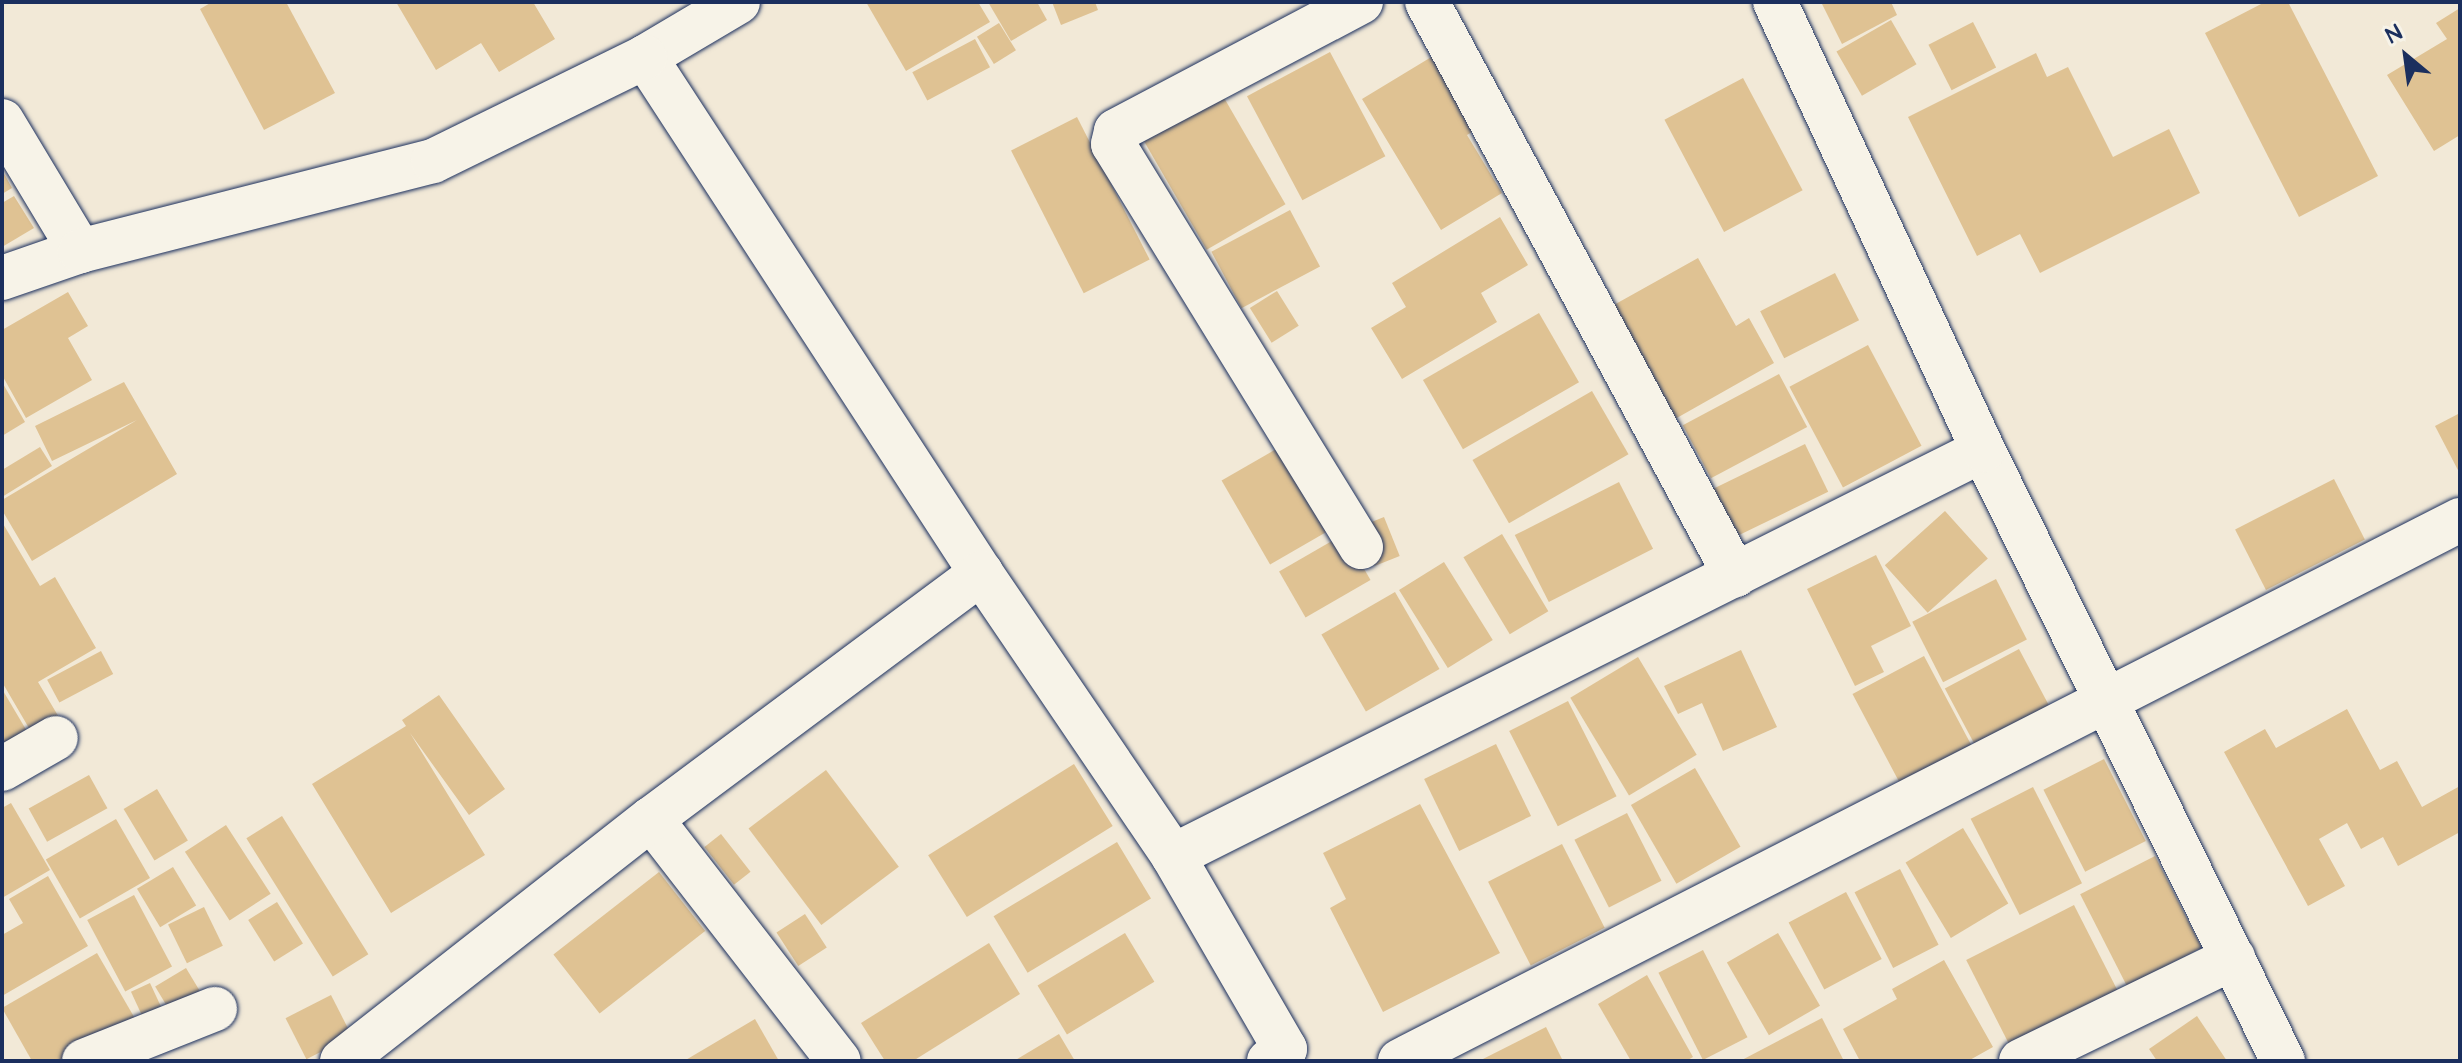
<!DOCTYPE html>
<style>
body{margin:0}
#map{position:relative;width:2462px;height:1063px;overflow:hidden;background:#f2e9d7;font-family:"Architects Daughter",sans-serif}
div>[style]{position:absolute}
.building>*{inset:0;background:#dfc293;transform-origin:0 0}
.roads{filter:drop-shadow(0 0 2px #1b2f5e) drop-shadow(0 0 2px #1b2f5e)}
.minor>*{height:44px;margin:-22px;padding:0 22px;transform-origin:22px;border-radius:22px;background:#f7f3e8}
span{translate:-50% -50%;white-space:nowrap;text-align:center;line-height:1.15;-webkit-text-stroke:8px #f7f3e8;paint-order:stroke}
.frame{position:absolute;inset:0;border:4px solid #1b2f5e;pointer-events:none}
.north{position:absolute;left:2366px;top:16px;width:80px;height:80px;-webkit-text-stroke:6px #f7f3e8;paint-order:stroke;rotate:331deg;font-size:22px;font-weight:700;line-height:32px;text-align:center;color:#1b2f5e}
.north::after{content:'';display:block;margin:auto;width:28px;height:36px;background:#1b2f5e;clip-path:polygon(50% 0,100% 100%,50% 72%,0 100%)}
</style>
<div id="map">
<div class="building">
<i style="clip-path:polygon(212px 2px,286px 2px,335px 93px,264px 130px,200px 9px)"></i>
<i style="clip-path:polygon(396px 2px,533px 2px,555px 39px,499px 72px,481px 43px,436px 70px)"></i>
<i style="clip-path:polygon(866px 2px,978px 2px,990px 22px,906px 71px)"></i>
<i style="clip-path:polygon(988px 2px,1037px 2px,1047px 20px,1011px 41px)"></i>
<i style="clip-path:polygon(1052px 2px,1095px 2px,1098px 10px,1061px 25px)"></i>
<i style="clip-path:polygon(1821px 2px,1891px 2px,1897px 15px,1842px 44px)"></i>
<i style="clip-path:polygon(2265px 2px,2288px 2px,2378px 176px,2299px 217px,2205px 33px)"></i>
<i style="clip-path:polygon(2460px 8px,2460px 135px,2434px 151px,2387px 75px,2447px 39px,2436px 23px)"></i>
<i style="left:1891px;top:20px;width:51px;height:63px;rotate:60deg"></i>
<i style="left:1973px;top:22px;width:51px;height:50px;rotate:63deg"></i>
<i style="left:999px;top:23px;width:32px;height:26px;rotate:58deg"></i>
<i style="left:975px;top:39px;width:32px;height:71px;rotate:62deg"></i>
<i style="left:1330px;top:52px;width:118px;height:94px;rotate:62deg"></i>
<i style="clip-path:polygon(2036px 53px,2047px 77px,2068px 67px,2113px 157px,2169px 129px,2200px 193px,2040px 273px,2020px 234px,1977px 256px,1908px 117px)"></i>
<i style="clip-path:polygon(1433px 56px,1477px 129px,1467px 135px,1502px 193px,1441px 230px,1362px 99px)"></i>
<i style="left:1743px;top:78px;width:127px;height:89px;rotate:62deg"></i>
<i style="left:1223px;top:96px;width:125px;height:91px;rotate:60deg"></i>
<i style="left:1077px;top:117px;width:160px;height:74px;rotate:63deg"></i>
<i style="clip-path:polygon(2px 170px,12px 188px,2px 194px)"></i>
<i style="clip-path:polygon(14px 196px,34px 228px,2px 247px,2px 203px)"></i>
<i style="left:1290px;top:210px;width:64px;height:89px;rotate:62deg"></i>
<i style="clip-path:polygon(1500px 217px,1528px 265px,1481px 293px,1497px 322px,1402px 379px,1371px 328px,1406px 307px,1392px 283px)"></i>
<i style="clip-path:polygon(1698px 258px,1736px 326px,1749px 318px,1774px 363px,1675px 419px,1612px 306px)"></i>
<i style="left:1835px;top:273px;width:53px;height:84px;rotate:63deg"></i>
<i style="left:1277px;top:291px;width:41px;height:32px;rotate:58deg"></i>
<i style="clip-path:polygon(68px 292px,88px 326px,68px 338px,92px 380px,26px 418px,2px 375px,2px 330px)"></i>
<i style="left:1539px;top:313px;width:80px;height:134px;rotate:60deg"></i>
<i style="left:1868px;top:345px;width:114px;height:89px;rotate:62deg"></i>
<i style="left:1779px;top:374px;width:60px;height:109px;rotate:62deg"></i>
<i style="clip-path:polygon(2px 382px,25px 422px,2px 436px)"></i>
<i style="clip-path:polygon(124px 382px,177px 474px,32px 561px,2px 510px,2px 500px,137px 420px,52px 461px,35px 426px)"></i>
<i style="left:1592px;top:391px;width:73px;height:138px;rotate:60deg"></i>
<i style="clip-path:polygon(2460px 413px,2460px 474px,2435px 426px)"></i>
<i style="left:1290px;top:441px;width:97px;height:79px;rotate:60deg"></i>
<i style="left:1805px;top:444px;width:53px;height:106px;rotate:64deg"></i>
<i style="clip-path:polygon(40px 447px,52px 466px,2px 497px,2px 470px)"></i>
<i style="left:2334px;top:479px;width:68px;height:111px;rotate:63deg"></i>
<i style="left:1619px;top:482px;width:75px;height:117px;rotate:63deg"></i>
<i style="left:1945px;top:511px;width:64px;height:81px;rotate:48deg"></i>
<i style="left:1384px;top:517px;width:42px;height:27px;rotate:68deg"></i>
<i style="clip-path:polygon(2px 522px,40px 586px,55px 577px,96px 648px,38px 682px,60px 719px,33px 735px,2px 682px)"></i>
<i style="left:1344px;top:534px;width:53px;height:75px;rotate:60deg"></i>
<i style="left:1502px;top:534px;width:90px;height:45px;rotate:59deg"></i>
<i style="clip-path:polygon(1876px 555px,1911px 626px,1871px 646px,1884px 672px,1855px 686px,1807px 589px)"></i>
<i style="left:1444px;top:562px;width:92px;height:53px;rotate:58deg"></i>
<i style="left:1996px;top:579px;width:68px;height:94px;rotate:63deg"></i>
<i style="left:1395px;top:592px;width:89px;height:85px;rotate:60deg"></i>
<i style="left:2019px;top:649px;width:71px;height:84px;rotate:62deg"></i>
<i style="clip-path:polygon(1741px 650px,1777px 727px,1723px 751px,1702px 703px,1678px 714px,1664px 686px)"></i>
<i style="left:101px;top:651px;width:26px;height:61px;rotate:62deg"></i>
<i style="left:1924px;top:656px;width:107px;height:81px;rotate:62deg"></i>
<i style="left:1638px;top:657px;width:114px;height:79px;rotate:59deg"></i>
<i style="clip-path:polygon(2px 689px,31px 738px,2px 755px)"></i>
<i style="clip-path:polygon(439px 695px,505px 789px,469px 815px,410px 733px,485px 855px,391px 913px,312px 784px,406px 726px,402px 720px)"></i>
<i style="left:1568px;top:701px;width:107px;height:66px;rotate:63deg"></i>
<i style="clip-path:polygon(2347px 709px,2380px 770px,2397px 761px,2422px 807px,2460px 786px,2460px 832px,2398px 866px,2383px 837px,2361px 849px,2347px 823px,2319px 839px,2345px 886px,2308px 906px,2224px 752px,2265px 729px,2276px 748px)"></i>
<i style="left:1496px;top:744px;width:80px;height:80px;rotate:64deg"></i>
<i style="left:2104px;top:759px;width:92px;height:68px;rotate:63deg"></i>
<i style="left:1074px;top:764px;width:73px;height:172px;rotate:58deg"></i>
<i style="left:1695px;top:768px;width:91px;height:74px;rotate:60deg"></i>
<i style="left:826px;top:770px;width:121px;height:97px;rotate:53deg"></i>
<i style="left:89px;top:775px;width:38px;height:69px;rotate:61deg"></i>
<i style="left:2033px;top:787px;width:108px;height:70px;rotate:63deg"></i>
<i style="left:157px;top:789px;width:60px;height:39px;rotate:59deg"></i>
<i style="clip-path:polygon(11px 803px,50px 870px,2px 898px,2px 808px)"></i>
<i style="clip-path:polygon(1420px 804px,1500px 953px,1383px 1012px,1330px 908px,1346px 899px,1323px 853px)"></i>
<i style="left:1627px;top:813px;width:76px;height:59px;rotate:63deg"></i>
<i style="left:282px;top:816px;width:163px;height:42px;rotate:58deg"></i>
<i style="left:116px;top:819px;width:68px;height:81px;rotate:60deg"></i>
<i style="left:226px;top:825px;width:82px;height:49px;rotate:57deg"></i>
<i style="left:1963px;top:828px;width:88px;height:67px;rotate:59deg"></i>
<i style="left:721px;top:834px;width:48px;height:21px;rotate:52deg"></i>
<i style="left:1117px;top:842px;width:66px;height:144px;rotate:59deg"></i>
<i style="left:1562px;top:844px;width:94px;height:83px;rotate:63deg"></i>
<i style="left:2155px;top:856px;width:103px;height:84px;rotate:63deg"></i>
<i style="left:173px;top:867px;width:45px;height:42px;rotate:59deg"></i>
<i style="left:1900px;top:869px;width:85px;height:51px;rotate:63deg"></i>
<i style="left:659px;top:872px;width:75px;height:134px;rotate:52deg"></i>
<i style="clip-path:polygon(48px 876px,88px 946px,2px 996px,2px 935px,23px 923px,9px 899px)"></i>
<i style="left:1846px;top:892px;width:76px;height:65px;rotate:62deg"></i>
<i style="left:134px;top:895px;width:81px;height:53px;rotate:62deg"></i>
<i style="left:277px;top:902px;width:49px;height:34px;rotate:58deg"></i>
<i style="left:2074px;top:905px;width:101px;height:121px;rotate:63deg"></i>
<i style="left:204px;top:907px;width:43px;height:40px;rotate:64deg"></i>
<i style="left:805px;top:914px;width:40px;height:34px;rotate:57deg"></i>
<i style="left:1125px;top:933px;width:57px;height:102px;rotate:59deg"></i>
<i style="left:1778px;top:933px;width:84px;height:59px;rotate:60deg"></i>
<i style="clip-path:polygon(989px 943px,1020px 994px,913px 1061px,885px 1061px,861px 1023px)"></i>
<i style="left:1703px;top:950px;width:98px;height:50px;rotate:63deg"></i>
<i style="clip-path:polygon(97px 953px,137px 1022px,70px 1061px,32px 1061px,2px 1008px)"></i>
<i style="clip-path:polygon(1944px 960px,1993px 1047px,1968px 1061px,1860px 1061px,1843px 1029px,1897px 999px,1892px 989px)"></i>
<i style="left:186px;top:968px;width:37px;height:36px;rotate:59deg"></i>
<i style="clip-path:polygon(1647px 975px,1693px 1057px,1686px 1061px,1631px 1061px,1598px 1004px)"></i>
<i style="left:150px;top:983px;width:38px;height:21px;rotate:65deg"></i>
<i style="left:331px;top:995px;width:46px;height:51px;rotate:63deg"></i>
<i style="clip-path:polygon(2197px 1016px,2227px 1061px,2157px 1061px,2149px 1049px)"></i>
<i style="clip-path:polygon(1822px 1018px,1844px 1061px,1740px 1061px)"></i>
<i style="clip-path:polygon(755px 1019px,779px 1061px,684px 1061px)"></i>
<i style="clip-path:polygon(1546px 1027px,1563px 1061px,1479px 1061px)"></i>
<i style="clip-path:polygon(1059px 1034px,1075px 1061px,1014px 1061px)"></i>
</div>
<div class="roads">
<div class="minor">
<i style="left:738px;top:2px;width:108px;rotate:149.4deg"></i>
<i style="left:645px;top:57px;width:616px;rotate:56.93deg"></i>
<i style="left:1427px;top:2px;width:651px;rotate:61.74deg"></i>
<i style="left:2px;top:121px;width:152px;rotate:59deg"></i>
<i style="left:2px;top:278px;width:83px;rotate:-19.1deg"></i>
<i style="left:80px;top:251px;width:364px;rotate:-14.3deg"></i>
<i style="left:433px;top:161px;width:236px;rotate:-26.1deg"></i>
<i style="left:1983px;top:450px;width:681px;rotate:63.85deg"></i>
<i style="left:1361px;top:547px;width:473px;rotate:-121.6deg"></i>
<i style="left:1113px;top:144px;width:13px;rotate:-77deg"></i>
<i style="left:1116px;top:131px;width:277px;rotate:-27.8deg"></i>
<i style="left:2px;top:769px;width:62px;rotate:-29.9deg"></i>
<i style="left:651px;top:819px;width:306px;rotate:52.2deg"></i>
<i style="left:84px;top:1061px;width:141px;rotate:-21.7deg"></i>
<i style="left:342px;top:1061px;width:392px;rotate:-38.1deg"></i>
<i style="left:651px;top:819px;width:412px;rotate:-36.7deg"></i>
<i style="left:981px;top:573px;width:342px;rotate:55.8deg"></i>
<i style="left:1269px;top:1061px;width:20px;rotate:-37deg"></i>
<i style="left:1285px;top:1049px;width:223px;rotate:-120.1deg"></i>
<i style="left:1173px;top:856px;width:906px;rotate:-26.62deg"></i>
<i style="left:1983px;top:450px;width:494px;rotate:-114.9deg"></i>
<i style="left:1400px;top:1061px;width:1190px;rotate:-27.04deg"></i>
<i style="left:2021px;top:1061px;width:236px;rotate:-25.9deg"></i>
</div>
</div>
<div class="frame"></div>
<div class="north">N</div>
</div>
